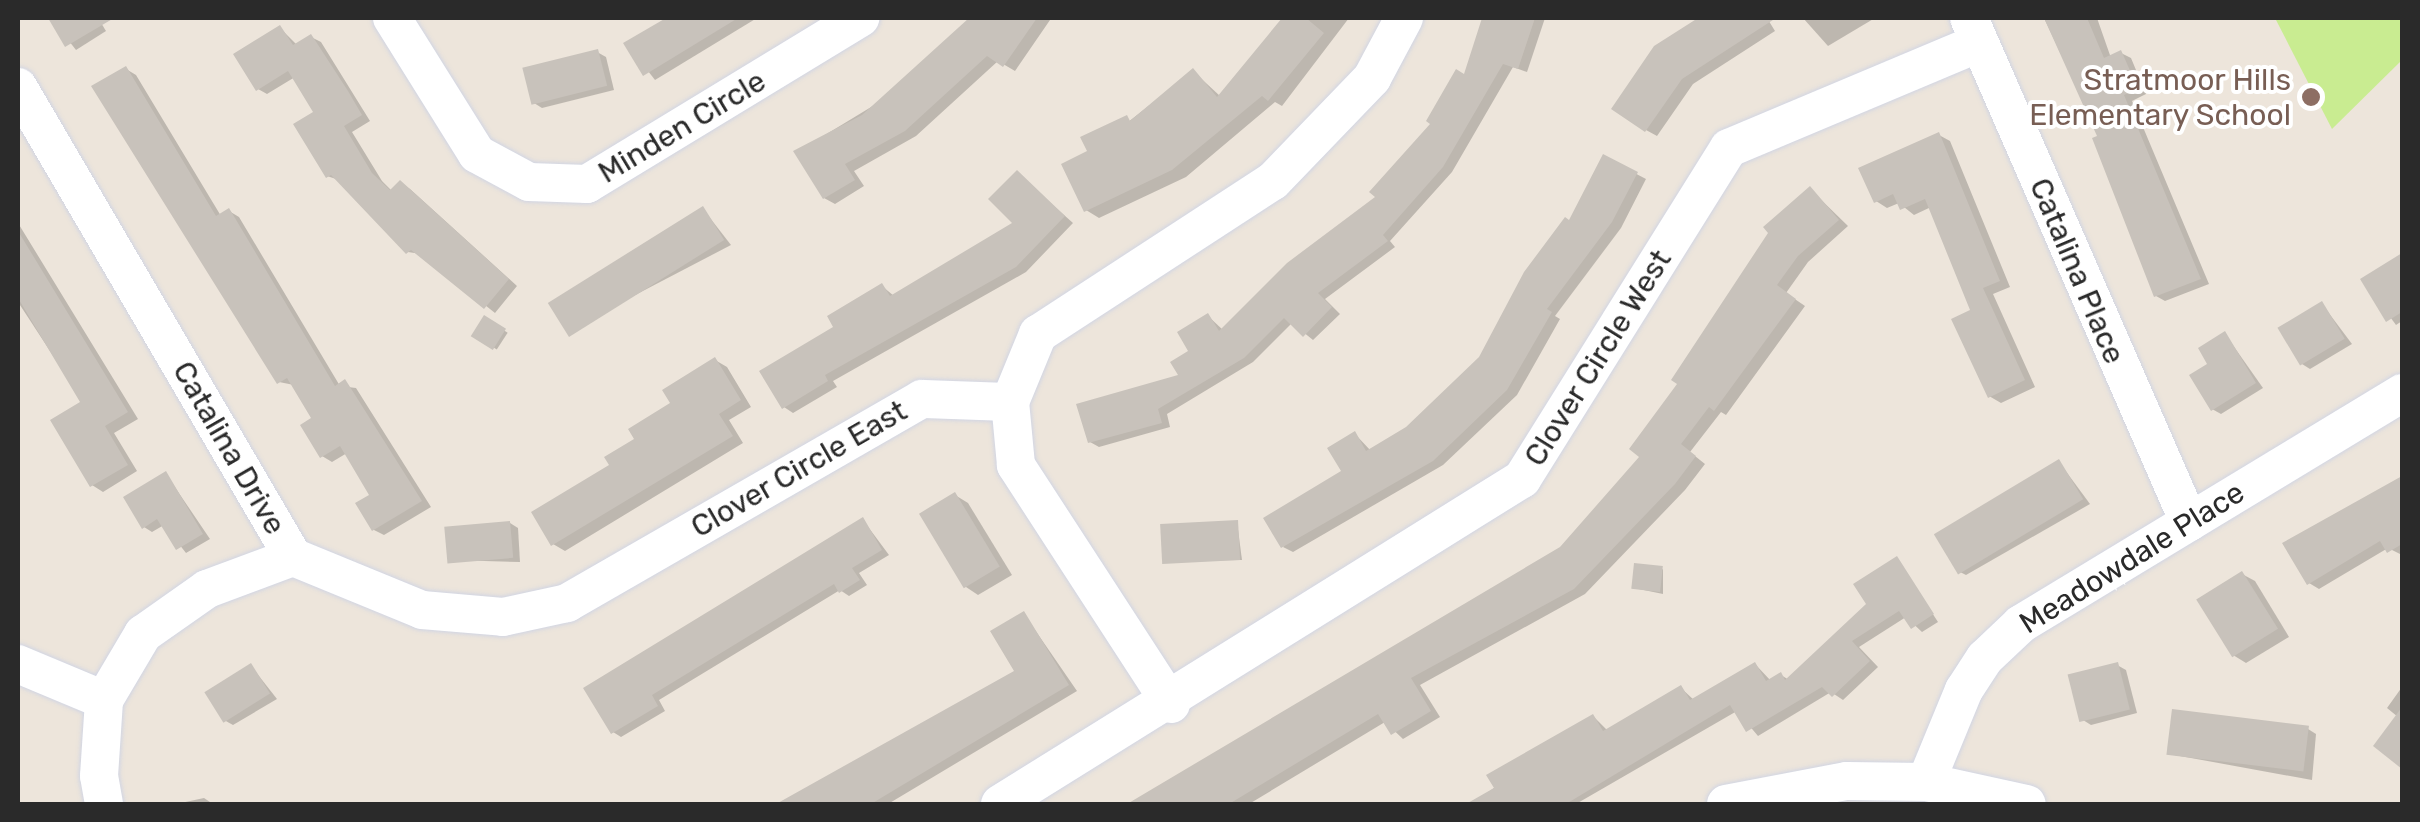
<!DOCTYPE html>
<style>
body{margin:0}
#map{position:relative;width:2420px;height:822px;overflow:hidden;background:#ede5db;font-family:Rubik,sans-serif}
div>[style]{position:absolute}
.pitch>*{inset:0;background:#c9ec91}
.shadow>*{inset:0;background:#0003;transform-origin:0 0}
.building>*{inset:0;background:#c8c2bb;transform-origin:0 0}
.roads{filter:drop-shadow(0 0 2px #d1d5e3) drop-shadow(0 0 2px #d1d5e3)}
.minor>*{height:38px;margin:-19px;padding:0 19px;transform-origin:19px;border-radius:19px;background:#fff}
.dots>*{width:28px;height:28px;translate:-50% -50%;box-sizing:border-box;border:5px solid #fff;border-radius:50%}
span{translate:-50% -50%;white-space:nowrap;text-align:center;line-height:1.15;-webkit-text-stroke:8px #fff;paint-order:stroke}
.education-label{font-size:30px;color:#785e54}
.right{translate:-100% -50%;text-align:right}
.street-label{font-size:30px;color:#2a2a2a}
.frame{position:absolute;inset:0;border:20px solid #2a2a2a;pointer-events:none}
</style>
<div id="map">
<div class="pitch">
<i style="clip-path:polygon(2275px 18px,2402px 18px,2402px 60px,2332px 129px)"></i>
</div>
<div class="shadow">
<i style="clip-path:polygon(51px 18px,98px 18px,106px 31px,76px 50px)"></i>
<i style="clip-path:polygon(671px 18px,757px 18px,655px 80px,627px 44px)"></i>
<i style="clip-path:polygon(973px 18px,1050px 20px,1015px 71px,998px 61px,916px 136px,854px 171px,864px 186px,835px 204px,824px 198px,797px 152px,881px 101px)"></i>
<i style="clip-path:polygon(1285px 18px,1349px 18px,1282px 106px,1275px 102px,1186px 177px,1099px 218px,1086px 210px,1090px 152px,1193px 71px,1220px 96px)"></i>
<i style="clip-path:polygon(1489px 18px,1545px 18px,1527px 72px,1513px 67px,1452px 172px,1390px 241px,1395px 247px,1325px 299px,1340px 314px,1313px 340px,1292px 323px,1253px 362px,1167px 414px,1170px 427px,1099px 447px,1090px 442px,1182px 377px,1208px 316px,1223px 330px,1379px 198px,1465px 77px)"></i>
<i style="clip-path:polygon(1702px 18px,1767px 18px,1775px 31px,1693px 84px,1657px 136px,1646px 130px,1656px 47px)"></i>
<i style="clip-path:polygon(1803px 18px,1875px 18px,1828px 46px)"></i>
<i style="clip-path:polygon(2044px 18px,2097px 18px,2111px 58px,2121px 53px,2131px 58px,2146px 94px,2132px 101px,2209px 284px,2165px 301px,2156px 296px,2100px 137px)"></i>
<i style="clip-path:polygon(280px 28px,297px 45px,311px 37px,321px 42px,370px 121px,352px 132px,382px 181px,392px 191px,401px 183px,410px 189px,517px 286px,495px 313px,421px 254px,408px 252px,339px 180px,327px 176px,317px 113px,295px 77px,267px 94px,258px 89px)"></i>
<i style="clip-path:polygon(597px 52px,606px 57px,614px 90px,542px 108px,534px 103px)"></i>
<i style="clip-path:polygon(126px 69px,136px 75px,221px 216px,229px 211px,239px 217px,340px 386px,356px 388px,431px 507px,384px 535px,374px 530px,372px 496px,347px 453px,332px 462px,322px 456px,315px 419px,294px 385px,279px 382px)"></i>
<i style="clip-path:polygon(1939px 135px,1950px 141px,2010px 287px,1993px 294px,2035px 387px,2001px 403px,1989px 396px,1973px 311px,1931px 207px,1914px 215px,1899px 203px,1887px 208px,1876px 201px)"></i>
<i style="clip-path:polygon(1604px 157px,1646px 179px,1621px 228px,1555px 316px,1560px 319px,1517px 395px,1443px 465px,1293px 552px,1283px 547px,1344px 472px,1355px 434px,1371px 451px,1408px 429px,1481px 359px,1571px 223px)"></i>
<i style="clip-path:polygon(1017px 173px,1073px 223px,1026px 272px,833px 381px,837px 387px,793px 413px,784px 407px,837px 328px,882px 286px,894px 296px,1016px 223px)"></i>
<i style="clip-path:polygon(1810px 189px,1848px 226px,1808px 262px,1786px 293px,1805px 306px,1726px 415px,1721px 412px,1690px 452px,1705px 464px,1685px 490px,1585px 594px,1420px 685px,1440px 717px,1403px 739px,1385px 722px,1249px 804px,1132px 804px,1562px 549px,1643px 456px,1681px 384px)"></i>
<i style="clip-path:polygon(703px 209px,731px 245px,570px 329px,562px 324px)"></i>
<i style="clip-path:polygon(18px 223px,138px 419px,114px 433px,137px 471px,103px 492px,92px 485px,84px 403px,18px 302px)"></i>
<i style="clip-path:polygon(2402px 254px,2402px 321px,2396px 325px,2363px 280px)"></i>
<i style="clip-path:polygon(2322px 304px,2352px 344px,2310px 369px,2302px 364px)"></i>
<i style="left:485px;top:318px;width:27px;height:20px;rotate:33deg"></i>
<i style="clip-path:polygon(2225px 334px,2263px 388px,2221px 414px,2212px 409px)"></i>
<i style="clip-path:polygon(715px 360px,727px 367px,751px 407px,729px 420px,743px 443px,565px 551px,553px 544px,612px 466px)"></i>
<i style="clip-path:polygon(2059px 462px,2090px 504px,1966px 575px,1958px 571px)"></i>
<i style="clip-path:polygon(166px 474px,210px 539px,186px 553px,164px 525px,152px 532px,144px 527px)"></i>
<i style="clip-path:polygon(2402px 480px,2402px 555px,2388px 548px,2319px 589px,2309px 583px,2285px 544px)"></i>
<i style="clip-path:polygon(955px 495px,968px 503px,1012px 575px,978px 595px,966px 587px)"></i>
<i style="clip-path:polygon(863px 520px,889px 555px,859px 573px,867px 585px,849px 596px,840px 590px,659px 700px,665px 711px,621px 737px,613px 732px,586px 688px)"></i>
<i style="clip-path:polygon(1237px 522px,1242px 560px,1164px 561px)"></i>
<i style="clip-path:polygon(510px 523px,518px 528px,520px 562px,449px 560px)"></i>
<i style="clip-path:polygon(1897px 559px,1938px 622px,1922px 632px,1906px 617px,1859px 647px,1878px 667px,1843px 700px,1831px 692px,1758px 736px,1737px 711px,1576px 804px,1476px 801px,1593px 716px,1608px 731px,1681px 688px,1695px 701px,1755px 664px,1771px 681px,1781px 675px,1789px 680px,1869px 605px)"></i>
<i style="clip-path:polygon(1663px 569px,1663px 594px,1634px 588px)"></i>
<i style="clip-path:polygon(2242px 574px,2255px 581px,2289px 637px,2246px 663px,2233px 655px)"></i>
<i style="clip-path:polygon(1024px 614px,1077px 691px,888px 804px,783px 804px,1017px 672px)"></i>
<i style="clip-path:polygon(2117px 665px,2126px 670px,2137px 713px,2091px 725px,2083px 720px)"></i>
<i style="clip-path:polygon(251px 666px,277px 699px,233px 725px,224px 720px)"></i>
<i style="clip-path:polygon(2402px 687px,2402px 765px,2376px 746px,2398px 717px,2387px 708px)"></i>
<i style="clip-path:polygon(2308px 729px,2316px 734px,2312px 780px,2169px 754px)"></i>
<i style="clip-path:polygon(204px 798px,213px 804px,176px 804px)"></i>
</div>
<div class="building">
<i style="clip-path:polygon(48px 18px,114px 18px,65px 47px)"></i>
<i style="clip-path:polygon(666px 18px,738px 18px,643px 76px,623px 43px)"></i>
<i style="clip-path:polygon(969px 18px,1037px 18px,1003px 67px,987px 56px,905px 131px,845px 164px,855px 180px,823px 199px,793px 151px,862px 115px)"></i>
<i style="clip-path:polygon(1282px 18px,1306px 18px,1324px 33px,1268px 101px,1262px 96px,1172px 170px,1084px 212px,1061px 164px,1087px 151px,1080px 137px,1127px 115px,1130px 121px,1193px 68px,1217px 97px)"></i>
<i style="clip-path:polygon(1482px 18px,1535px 18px,1518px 69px,1503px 64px,1443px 167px,1383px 235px,1388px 241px,1318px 293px,1332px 307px,1303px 337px,1284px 318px,1244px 358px,1158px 409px,1162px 423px,1088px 443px,1076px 404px,1178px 375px,1170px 362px,1188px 351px,1177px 332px,1208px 313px,1219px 331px,1287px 263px,1375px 197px,1369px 192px,1430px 124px,1426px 121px,1456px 69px,1464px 74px)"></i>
<i style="clip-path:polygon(1698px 18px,1776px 18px,1682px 79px,1645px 132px,1611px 109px,1654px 46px)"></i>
<i style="clip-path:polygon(2044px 18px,2087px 18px,2104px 58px,2121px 50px,2138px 89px,2124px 95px,2201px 279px,2154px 297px,2092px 138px,2097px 136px)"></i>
<i style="clip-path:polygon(280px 25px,293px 45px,311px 34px,348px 91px,362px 115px,344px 126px,372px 173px,390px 190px,400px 180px,509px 279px,484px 309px,411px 250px,406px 254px,331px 175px,326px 178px,293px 124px,313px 112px,288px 71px,256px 91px,233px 54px)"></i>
<i style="left:598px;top:49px;width:38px;height:78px;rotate:76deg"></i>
<i style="clip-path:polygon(126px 66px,216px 216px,229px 208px,335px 386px,345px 379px,422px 501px,372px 531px,355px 503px,369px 495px,340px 446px,320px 458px,300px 425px,311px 418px,287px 378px,277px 384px,91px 86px)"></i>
<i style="clip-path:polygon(1939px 132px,2000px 281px,1983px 288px,2025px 380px,1988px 398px,1951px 319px,1970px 310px,1925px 199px,1900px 210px,1893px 194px,1874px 203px,1858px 168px)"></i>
<i style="clip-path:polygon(1603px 154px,1638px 172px,1612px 222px,1547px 309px,1552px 312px,1507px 390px,1433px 461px,1281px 548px,1263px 518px,1341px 471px,1327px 448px,1355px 431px,1366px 451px,1406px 427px,1479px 357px,1524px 272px,1565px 217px,1569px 220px)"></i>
<i style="clip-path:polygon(1017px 170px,1065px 216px,1016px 267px,825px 375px,828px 381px,782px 409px,759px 371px,833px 327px,827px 316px,882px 283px,890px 296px,1012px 223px,988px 199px)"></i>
<i style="clip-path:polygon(1810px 186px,1839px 220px,1798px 256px,1777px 285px,1796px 299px,1714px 411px,1709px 407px,1681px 444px,1696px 456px,1675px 484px,1574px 589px,1411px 678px,1431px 711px,1391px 735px,1378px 714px,1229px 804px,1127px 804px,1560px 547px,1639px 457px,1629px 449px,1677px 384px,1671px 380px,1768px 233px,1763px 227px)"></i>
<i style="left:703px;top:206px;width:40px;height:183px;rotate:58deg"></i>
<i style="clip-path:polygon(18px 231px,128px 412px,105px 426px,128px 465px,90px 487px,50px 420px,80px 402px,18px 298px)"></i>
<i style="clip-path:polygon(2402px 253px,2402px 312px,2386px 322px,2360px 279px)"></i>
<i style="left:2322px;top:301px;width:44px;height:52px;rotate:59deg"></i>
<i style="left:484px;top:315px;width:26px;height:25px;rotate:32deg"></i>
<i style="clip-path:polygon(2225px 331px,2256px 383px,2211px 411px,2189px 375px,2207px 364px,2198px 348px)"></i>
<i style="clip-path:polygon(715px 357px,741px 400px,719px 414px,733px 436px,551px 546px,531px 512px,609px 465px,604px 457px,634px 439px,628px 429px,670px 403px,662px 390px)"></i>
<i style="left:2059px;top:459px;width:47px;height:146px;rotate:59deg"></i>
<i style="clip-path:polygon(166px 471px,203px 534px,176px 550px,157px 519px,142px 529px,123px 497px)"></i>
<i style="clip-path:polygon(2402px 476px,2402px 544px,2387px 553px,2380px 541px,2307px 585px,2282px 543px)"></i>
<i style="left:955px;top:492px;width:87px;height:42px;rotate:59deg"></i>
<i style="clip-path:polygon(863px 517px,882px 550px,852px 568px,860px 580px,839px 593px,834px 584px,652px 695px,658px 706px,611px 734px,583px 688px)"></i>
<i style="left:1238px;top:520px;width:40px;height:78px;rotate:87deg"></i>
<i style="left:510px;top:521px;width:37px;height:66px;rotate:85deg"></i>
<i style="clip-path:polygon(1897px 556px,1934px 614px,1911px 629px,1899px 611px,1852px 641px,1870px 661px,1832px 697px,1822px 687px,1746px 732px,1730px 705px,1566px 804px,1466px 804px,1494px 788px,1486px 775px,1593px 714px,1603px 731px,1681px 685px,1690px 700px,1755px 662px,1766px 681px,1781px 672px,1785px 680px,1866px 604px,1853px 584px)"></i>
<i style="left:1634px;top:563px;width:29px;height:26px;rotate:6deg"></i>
<i style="left:2242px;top:571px;width:68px;height:54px;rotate:58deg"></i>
<i style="clip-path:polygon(1024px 611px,1069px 685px,871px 804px,776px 804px,1014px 671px,990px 631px)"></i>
<i style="left:2118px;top:662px;width:49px;height:52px;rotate:76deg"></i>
<i style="left:251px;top:663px;width:36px;height:55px;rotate:58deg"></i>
<i style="clip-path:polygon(2402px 707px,2402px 769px,2373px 746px)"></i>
<i style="left:2172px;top:709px;width:138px;height:46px;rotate:7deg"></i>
</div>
<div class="roads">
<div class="minor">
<i style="left:392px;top:18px;width:160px;rotate:58deg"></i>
<i style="left:477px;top:154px;width:59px;rotate:28.3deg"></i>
<i style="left:529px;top:182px;width:58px;rotate:2deg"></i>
<i style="left:587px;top:184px;width:320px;rotate:-31.3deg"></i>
<i style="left:1969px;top:18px;width:550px;rotate:66.42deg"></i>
<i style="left:18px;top:87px;width:545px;rotate:59.67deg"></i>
<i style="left:293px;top:557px;width:139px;rotate:22.3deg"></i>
<i style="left:422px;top:610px;width:81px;rotate:4.9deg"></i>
<i style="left:503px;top:617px;width:66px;rotate:-12.3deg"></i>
<i style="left:567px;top:603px;width:409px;rotate:-29.9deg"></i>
<i style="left:922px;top:399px;width:88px;rotate:2deg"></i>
<i style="left:18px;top:664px;width:93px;rotate:22.7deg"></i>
<i style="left:1171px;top:704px;width:285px;rotate:-123deg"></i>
<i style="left:1016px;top:465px;width:63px;rotate:-95.4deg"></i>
<i style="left:1010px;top:402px;width:74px;rotate:-67.6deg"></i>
<i style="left:1038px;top:334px;width:280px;rotate:-33.1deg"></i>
<i style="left:1273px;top:181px;width:143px;rotate:-46.1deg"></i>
<i style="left:1372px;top:78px;width:68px;rotate:-61.9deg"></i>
<i style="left:1926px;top:782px;width:100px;rotate:-67.6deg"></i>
<i style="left:1964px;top:690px;width:38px;rotate:-57deg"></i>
<i style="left:1985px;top:658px;width:50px;rotate:-43.4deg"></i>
<i style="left:2021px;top:624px;width:446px;rotate:-31.2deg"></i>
<i style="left:104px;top:804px;width:28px;rotate:-100deg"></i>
<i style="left:99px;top:776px;width:76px;rotate:-86.2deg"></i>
<i style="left:104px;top:700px;width:77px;rotate:-59.4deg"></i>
<i style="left:143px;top:634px;width:78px;rotate:-35.1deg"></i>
<i style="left:207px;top:589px;width:92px;rotate:-20.4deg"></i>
<i style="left:1000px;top:804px;width:615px;rotate:-31.91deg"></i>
<i style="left:1522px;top:479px;width:390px;rotate:-58deg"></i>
<i style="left:1729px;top:148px;width:271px;rotate:-22.8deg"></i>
<i style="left:1726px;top:804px;width:123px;rotate:-10.8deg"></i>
<i style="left:1847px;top:781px;width:79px;rotate:0.7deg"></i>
<i style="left:1926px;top:782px;width:103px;rotate:12.3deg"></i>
</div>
</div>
<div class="dots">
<i style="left:2311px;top:97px;background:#8d6e63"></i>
</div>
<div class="education-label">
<span class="right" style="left:2291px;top:97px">Stratmoor Hills<br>Elementary School</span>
</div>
<div class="street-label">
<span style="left:682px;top:127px;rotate:-31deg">Minden Circle</span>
<span style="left:2077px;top:271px;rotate:67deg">Catalina Place</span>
<span style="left:1598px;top:358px;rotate:-58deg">Clover Circle West</span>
<span style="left:229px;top:448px;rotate:60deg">Catalina Drive</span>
<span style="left:799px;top:469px;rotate:-30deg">Clover Circle East</span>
<span style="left:2132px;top:558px;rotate:-32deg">Meadowdale Place</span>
</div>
<div class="frame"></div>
</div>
